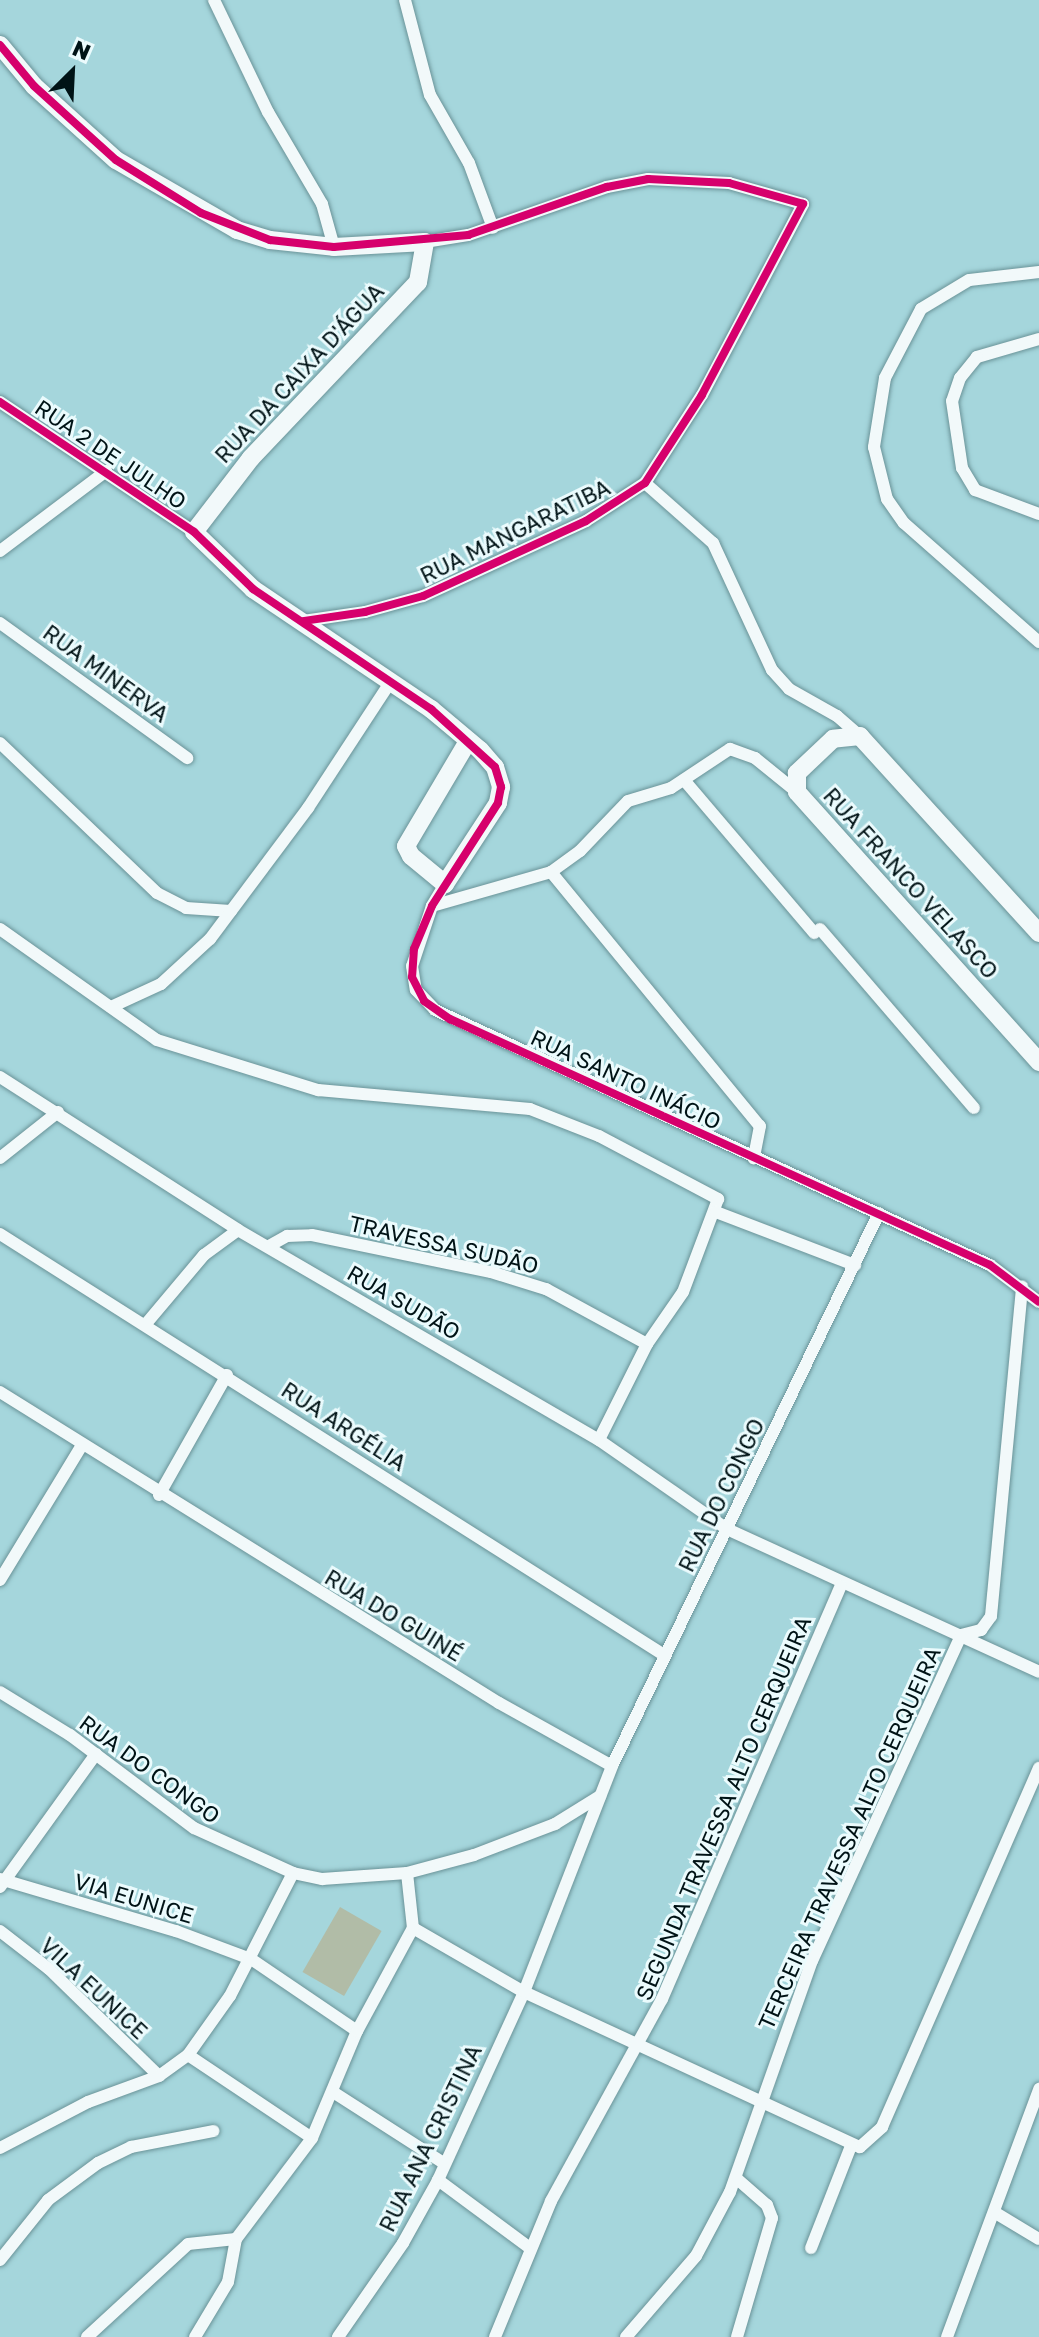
<!DOCTYPE html>
<meta charset="utf-8">
<style>
body{margin:0}
#map{position:relative;width:1039px;height:2337px;overflow:hidden;background:#a5d6dc;font-family:"Golos Text",sans-serif}
div>[style]{position:absolute}
.green>*{inset:0;background:#b1bca7;transform-origin:0 0}
.roads{filter:drop-shadow(0 0 2px #6a9398) drop-shadow(0 0 2px #6a9398)}
.street>*{height:12px;margin:-6px;padding:0 6px;transform-origin:6px;border-radius:6px;background:#f2f9fa}
.secondary>*{height:18px;margin:-9px;padding:0 9px;transform-origin:9px;border-radius:9px;background:#f2f9fa}
.cycleway>*{height:8px;margin:-4px;padding:0 4px;transform-origin:4px;border-radius:4px;background:#d6006c}
span{translate:-50% -50%;white-space:nowrap;text-align:center;line-height:1.15;-webkit-text-stroke:6px #ebfbfd;paint-order:stroke}
.street-label{font-size:22px;color:#001316}
.north{position:absolute;left:32px;top:32px;width:80px;height:80px;-webkit-text-stroke:6px #ebfbfd;paint-order:stroke;rotate:24deg;font-size:22px;font-weight:700;line-height:32px;text-align:center;color:#001316}
.north::after{content:'';display:block;margin:auto;width:28px;height:36px;background:#001316;clip-path:polygon(50% 0,100% 100%,50% 72%,0 100%)}
</style>
<div id="map">
<div class="green">
<i style="left:340px;top:1907px;width:48px;height:75px;rotate:30deg"></i>
</div>
<div class="roads">
<div class="street">
<i style="left:214px;top:0;width:124px;rotate:64.3deg"></i>
<i style="left:268px;top:112px;width:107px;rotate:59.6deg"></i>
<i style="left:322px;top:204px;width:45px;rotate:74.4deg"></i>
<i style="left:405px;top:0;width:98px;rotate:75.3deg"></i>
<i style="left:430px;top:95px;width:78px;rotate:60.2deg"></i>
<i style="left:469px;top:163px;width:69px;rotate:69.7deg"></i>
<i style="left:1039px;top:272px;width:70px;rotate:173.5deg"></i>
<i style="left:969px;top:280px;width:56px;rotate:148.9deg"></i>
<i style="left:921px;top:309px;width:78px;rotate:117.6deg"></i>
<i style="left:885px;top:378px;width:70px;rotate:99.1deg"></i>
<i style="left:874px;top:447px;width:54px;rotate:76deg"></i>
<i style="left:887px;top:499px;width:29px;rotate:55deg"></i>
<i style="left:904px;top:523px;width:180px;rotate:41.4deg"></i>
<i style="left:1039px;top:339px;width:65px;rotate:163.8deg"></i>
<i style="left:977px;top:357px;width:27px;rotate:129deg"></i>
<i style="left:960px;top:378px;width:24px;rotate:109deg"></i>
<i style="left:952px;top:401px;width:68px;rotate:81.5deg"></i>
<i style="left:962px;top:468px;width:26px;rotate:59deg"></i>
<i style="left:975px;top:490px;width:68px;rotate:20.6deg"></i>
<i style="left:0;top:402px;width:234px;rotate:33.8deg"></i>
<i style="left:645px;top:483px;width:91px;rotate:41.4deg"></i>
<i style="left:713px;top:543px;width:140px;rotate:65.1deg"></i>
<i style="left:772px;top:670px;width:25px;rotate:48deg"></i>
<i style="left:789px;top:689px;width:55px;rotate:29.4deg"></i>
<i style="left:837px;top:716px;width:30px;rotate:41deg"></i>
<i style="left:0;top:551px;width:133px;rotate:-37deg"></i>
<i style="left:303px;top:621px;width:63px;rotate:-8.3deg"></i>
<i style="left:365px;top:612px;width:60px;rotate:-15.4deg"></i>
<i style="left:423px;top:596px;width:179px;rotate:-24.7deg"></i>
<i style="left:586px;top:521px;width:70px;rotate:-32.8deg"></i>
<i style="left:645px;top:483px;width:105px;rotate:-57.1deg"></i>
<i style="left:702px;top:395px;width:216px;rotate:-62.1deg"></i>
<i style="left:803px;top:204px;width:77px;rotate:-164.2deg"></i>
<i style="left:729px;top:183px;width:81px;rotate:-177.2deg"></i>
<i style="left:648px;top:179px;width:42px;rotate:169deg"></i>
<i style="left:607px;top:187px;width:147px;rotate:160.9deg"></i>
<i style="left:468px;top:235px;width:44px;rotate:170.8deg"></i>
<i style="left:0;top:623px;width:231px;rotate:35.8deg"></i>
<i style="left:0;top:743px;width:217px;rotate:43.7deg"></i>
<i style="left:157px;top:893px;width:33px;rotate:27deg"></i>
<i style="left:186px;top:908px;width:45px;rotate:3.8deg"></i>
<i style="left:684px;top:780px;width:201px;rotate:49.6deg"></i>
<i style="left:551px;top:872px;width:329px;rotate:50.6deg"></i>
<i style="left:760px;top:1126px;width:33px;rotate:101deg"></i>
<i style="left:445px;top:884px;width:26px;rotate:121deg"></i>
<i style="left:432px;top:906px;width:63px;rotate:108.4deg"></i>
<i style="left:412px;top:966px;width:24px;rotate:81deg"></i>
<i style="left:416px;top:990px;width:28px;rotate:46deg"></i>
<i style="left:435px;top:1010px;width:611px;rotate:24.68deg"></i>
<i style="left:990px;top:1265px;width:61px;rotate:37.1deg"></i>
<i style="left:432px;top:906px;width:124px;rotate:-15.9deg"></i>
<i style="left:551px;top:872px;width:36px;rotate:-36deg"></i>
<i style="left:580px;top:851px;width:69px;rotate:-46.2deg"></i>
<i style="left:628px;top:801px;width:45px;rotate:-16.8deg"></i>
<i style="left:671px;top:788px;width:71px;rotate:-33.5deg"></i>
<i style="left:730px;top:749px;width:27px;rotate:20deg"></i>
<i style="left:755px;top:758px;width:54px;rotate:39deg"></i>
<i style="left:0;top:929px;width:192px;rotate:35.3deg"></i>
<i style="left:157px;top:1040px;width:169px;rotate:17.3deg"></i>
<i style="left:318px;top:1090px;width:213px;rotate:5.1deg"></i>
<i style="left:530px;top:1109px;width:74px;rotate:21.4deg"></i>
<i style="left:599px;top:1136px;width:135px;rotate:27.9deg"></i>
<i style="left:718px;top:1199px;width:99px;rotate:110.6deg"></i>
<i style="left:683px;top:1292px;width:63px;rotate:124.7deg"></i>
<i style="left:647px;top:1344px;width:107px;rotate:116.6deg"></i>
<i style="left:820px;top:929px;width:236px;rotate:49.3deg"></i>
<i style="left:111px;top:1007px;width:55px;rotate:-24.7deg"></i>
<i style="left:161px;top:984px;width:67px;rotate:-42.6deg"></i>
<i style="left:210px;top:939px;width:164px;rotate:-53.2deg"></i>
<i style="left:308px;top:808px;width:152px;rotate:-56.8deg"></i>
<i style="left:0;top:1077px;width:283px;rotate:32.7deg"></i>
<i style="left:238px;top:1230px;width:418px;rotate:30.2deg"></i>
<i style="left:599px;top:1440px;width:156px;rotate:34.8deg"></i>
<i style="left:727px;top:1529px;width:343px;rotate:24.6deg"></i>
<i style="left:0;top:1158px;width:74px;rotate:-38.4deg"></i>
<i style="left:716px;top:1212px;width:149px;rotate:20.9deg"></i>
<i style="left:0;top:1234px;width:786px;rotate:32.38deg"></i>
<i style="left:269px;top:1246px;width:21px;rotate:-29deg"></i>
<i style="left:287px;top:1236px;width:25px;rotate:-2deg"></i>
<i style="left:312px;top:1235px;width:183px;rotate:11.7deg"></i>
<i style="left:491px;top:1272px;width:58px;rotate:17.2deg"></i>
<i style="left:546px;top:1289px;width:115px;rotate:28.6deg"></i>
<i style="left:145px;top:1325px;width:92px;rotate:-49.9deg"></i>
<i style="left:204px;top:1255px;width:42px;rotate:-36.3deg"></i>
<i style="left:0;top:1392px;width:588px;rotate:31.93deg"></i>
<i style="left:499px;top:1703px;width:129px;rotate:29.1deg"></i>
<i style="left:159px;top:1495px;width:138px;rotate:-60.5deg"></i>
<i style="left:0;top:1580px;width:156px;rotate:-58.7deg"></i>
<i style="left:0;top:1692px;width:82px;rotate:31.6deg"></i>
<i style="left:70px;top:1735px;width:155px;rotate:36.9deg"></i>
<i style="left:194px;top:1828px;width:109px;rotate:24.4deg"></i>
<i style="left:293px;top:1873px;width:30px;rotate:12deg"></i>
<i style="left:322px;top:1879px;width:85px;rotate:-4deg"></i>
<i style="left:407px;top:1873px;width:69px;rotate:-15deg"></i>
<i style="left:474px;top:1855px;width:87px;rotate:-20.9deg"></i>
<i style="left:555px;top:1824px;width:53px;rotate:-31.9deg"></i>
<i style="left:407px;top:1873px;width:55px;rotate:83.8deg"></i>
<i style="left:0;top:1879px;width:184px;rotate:16.5deg"></i>
<i style="left:176px;top:1931px;width:80px;rotate:20.5deg"></i>
<i style="left:251px;top:1959px;width:128px;rotate:34.2deg"></i>
<i style="left:0;top:1887px;width:164px;rotate:-54.2deg"></i>
<i style="left:413px;top:1928px;width:128px;rotate:30deg"></i>
<i style="left:524px;top:1992px;width:370px;rotate:24.8deg"></i>
<i style="left:860px;top:2147px;width:30px;rotate:-42deg"></i>
<i style="left:882px;top:2127px;width:392px;rotate:-66.4deg"></i>
<i style="left:0;top:1931px;width:62px;rotate:37.8deg"></i>
<i style="left:49px;top:1969px;width:153px;rotate:44.2deg"></i>
<i style="left:188px;top:2055px;width:149px;rotate:33.8deg"></i>
<i style="left:333px;top:2092px;width:130px;rotate:32.7deg"></i>
<i style="left:0;top:2148px;width:99px;rotate:-27.6deg"></i>
<i style="left:88px;top:2102px;width:76px;rotate:-20.1deg"></i>
<i style="left:159px;top:2076px;width:36px;rotate:-36deg"></i>
<i style="left:188px;top:2055px;width:72px;rotate:-54.6deg"></i>
<i style="left:230px;top:1996px;width:138px;rotate:-62.9deg"></i>
<i style="left:736px;top:2178px;width:41px;rotate:41.1deg"></i>
<i style="left:767px;top:2205px;width:14px;rotate:69deg"></i>
<i style="left:772px;top:2218px;width:124px;rotate:106.4deg"></i>
<i style="left:438px;top:2180px;width:114px;rotate:36.5deg"></i>
<i style="left:994px;top:2212px;width:52px;rotate:31deg"></i>
<i style="left:811px;top:2248px;width:110px;rotate:-68.6deg"></i>
<i style="left:0;top:2260px;width:77px;rotate:-51.3deg"></i>
<i style="left:48px;top:2200px;width:62px;rotate:-36.5deg"></i>
<i style="left:98px;top:2163px;width:37px;rotate:-26deg"></i>
<i style="left:131px;top:2147px;width:84px;rotate:-11deg"></i>
<i style="left:87px;top:2337px;width:137px;rotate:-42.6deg"></i>
<i style="left:188px;top:2244px;width:48px;rotate:-5.9deg"></i>
<i style="left:195px;top:2337px;width:64px;rotate:-59deg"></i>
<i style="left:228px;top:2282px;width:44px;rotate:-79.5deg"></i>
<i style="left:236px;top:2239px;width:126px;rotate:-53deg"></i>
<i style="left:312px;top:2138px;width:116px;rotate:-67.2deg"></i>
<i style="left:357px;top:2031px;width:117px;rotate:-61.5deg"></i>
<i style="left:338px;top:2337px;width:114px;rotate:-55.3deg"></i>
<i style="left:403px;top:2243px;width:72px;rotate:-60.9deg"></i>
<i style="left:438px;top:2180px;width:207px;rotate:-65.4deg"></i>
<i style="left:524px;top:1992px;width:243px;rotate:-68.7deg"></i>
<i style="left:612px;top:1766px;width:614px;rotate:-64.23deg"></i>
<i style="left:495px;top:2337px;width:147px;rotate:-67.6deg"></i>
<i style="left:551px;top:2201px;width:230px;rotate:-61.2deg"></i>
<i style="left:662px;top:1999px;width:450px;rotate:-66.6deg"></i>
<i style="left:626px;top:2337px;width:107px;rotate:-49.2deg"></i>
<i style="left:696px;top:2256px;width:72px;rotate:-62deg"></i>
<i style="left:730px;top:2192px;width:245px;rotate:-70.5deg"></i>
<i style="left:812px;top:1961px;width:358px;rotate:-65.4deg"></i>
<i style="left:961px;top:1635px;width:21px;rotate:-14deg"></i>
<i style="left:981px;top:1630px;width:17px;rotate:-54deg"></i>
<i style="left:991px;top:1616px;width:331px;rotate:-84.6deg"></i>
<i style="left:947px;top:2337px;width:265px;rotate:-69.6deg"></i>
</div>
<div class="secondary">
<i style="left:0;top:45px;width:53px;rotate:50.3deg"></i>
<i style="left:34px;top:86px;width:110px;rotate:42.1deg"></i>
<i style="left:116px;top:160px;width:140px;rotate:30deg"></i>
<i style="left:237px;top:230px;width:34px;rotate:17deg"></i>
<i style="left:270px;top:240px;width:64px;rotate:6.2deg"></i>
<i style="left:334px;top:247px;width:91px;rotate:-3.1deg"></i>
<i style="left:425px;top:242px;width:41px;rotate:99.9deg"></i>
<i style="left:418px;top:282px;width:243px;rotate:133.5deg"></i>
<i style="left:251px;top:458px;width:93px;rotate:127.6deg"></i>
<i style="left:194px;top:532px;width:82px;rotate:44deg"></i>
<i style="left:253px;top:589px;width:215px;rotate:34deg"></i>
<i style="left:431px;top:709px;width:64px;rotate:39.9deg"></i>
<i style="left:480px;top:750px;width:23px;rotate:49deg"></i>
<i style="left:495px;top:767px;width:21px;rotate:73deg"></i>
<i style="left:501px;top:787px;width:16px;rotate:101deg"></i>
<i style="left:498px;top:803px;width:97px;rotate:123.2deg"></i>
<i style="left:445px;top:884px;width:44px;rotate:-140.5deg"></i>
<i style="left:411px;top:856px;width:11px;rotate:-117deg"></i>
<i style="left:406px;top:846px;width:122px;rotate:-59.4deg"></i>
<i style="left:1039px;top:933px;width:266px;rotate:-132.3deg"></i>
<i style="left:860px;top:736px;width:27px;rotate:174deg"></i>
<i style="left:833px;top:739px;width:50px;rotate:136.6deg"></i>
<i style="left:797px;top:773px;width:19px;rotate:90deg"></i>
<i style="left:797px;top:792px;width:363px;rotate:48.1deg"></i>
</div>
</div>
<div class="cycleway">
<i style="left:0;top:45px;width:53px;rotate:50.3deg"></i>
<i style="left:34px;top:86px;width:110px;rotate:42.1deg"></i>
<i style="left:116px;top:160px;width:100px;rotate:31.9deg"></i>
<i style="left:201px;top:213px;width:74px;rotate:21.4deg"></i>
<i style="left:270px;top:240px;width:64px;rotate:6.2deg"></i>
<i style="left:334px;top:247px;width:135px;rotate:-5.1deg"></i>
<i style="left:468px;top:235px;width:147px;rotate:-19.1deg"></i>
<i style="left:607px;top:187px;width:42px;rotate:-11deg"></i>
<i style="left:648px;top:179px;width:81px;rotate:2.8deg"></i>
<i style="left:729px;top:183px;width:77px;rotate:15.8deg"></i>
<i style="left:803px;top:204px;width:216px;rotate:117.9deg"></i>
<i style="left:702px;top:395px;width:105px;rotate:122.9deg"></i>
<i style="left:645px;top:483px;width:70px;rotate:147.2deg"></i>
<i style="left:586px;top:521px;width:179px;rotate:155.3deg"></i>
<i style="left:423px;top:596px;width:60px;rotate:164.6deg"></i>
<i style="left:365px;top:612px;width:63px;rotate:171.7deg"></i>
<i style="left:0;top:402px;width:234px;rotate:33.8deg"></i>
<i style="left:194px;top:532px;width:82px;rotate:44deg"></i>
<i style="left:253px;top:589px;width:215px;rotate:34deg"></i>
<i style="left:431px;top:709px;width:86px;rotate:42.2deg"></i>
<i style="left:495px;top:767px;width:21px;rotate:73deg"></i>
<i style="left:501px;top:787px;width:16px;rotate:101deg"></i>
<i style="left:498px;top:803px;width:122px;rotate:122.7deg"></i>
<i style="left:432px;top:906px;width:47px;rotate:112.7deg"></i>
<i style="left:414px;top:949px;width:28px;rotate:94deg"></i>
<i style="left:412px;top:977px;width:27px;rotate:63deg"></i>
<i style="left:424px;top:1001px;width:32px;rotate:35deg"></i>
<i style="left:450px;top:1019px;width:593px;rotate:24.49deg"></i>
<i style="left:990px;top:1265px;width:61px;rotate:37.1deg"></i>
</div>
<div class="street-label">
<span style="left:299px;top:373px;rotate:-47deg">RUA DA CAIXA D'ÁGUA</span>
<span style="left:111px;top:454px;rotate:34deg">RUA 2 DE JULHO</span>
<span style="left:515px;top:531px;rotate:-26deg">RUA MANGARATIBA</span>
<span style="left:106px;top:673px;rotate:36deg">RUA MINERVA</span>
<span style="left:911px;top:883px;rotate:48deg">RUA FRANCO VELASCO</span>
<span style="left:626px;top:1079px;rotate:25deg">RUA SANTO INÁCIO</span>
<span style="left:444px;top:1244px;rotate:13deg">TRAVESSA SUDÃO</span>
<span style="left:404px;top:1302px;rotate:30deg">RUA SUDÃO</span>
<span style="left:344px;top:1426px;rotate:33deg">RUA ARGÉLIA</span>
<span style="left:721px;top:1495px;rotate:-64deg">RUA DO CONGO</span>
<span style="left:394px;top:1615px;rotate:31deg">RUA DO GUINÉ</span>
<span style="left:150px;top:1769px;rotate:36deg">RUA DO CONGO</span>
<span style="left:723px;top:1808px;rotate:-67deg">SEGUNDA TRAVESSA ALTO CERQUEIRA</span>
<span style="left:849px;top:1838px;rotate:-66deg">TERCEIRA TRAVESSA ALTO CERQUEIRA</span>
<span style="left:134px;top:1898px;rotate:17deg">VIA EUNICE</span>
<span style="left:94px;top:1988px;rotate:43deg">VILA EUNICE</span>
<span style="left:430px;top:2138px;rotate:-64deg">RUA ANA CRISTINA</span>
</div>
<div class="north">N</div>
</div>
